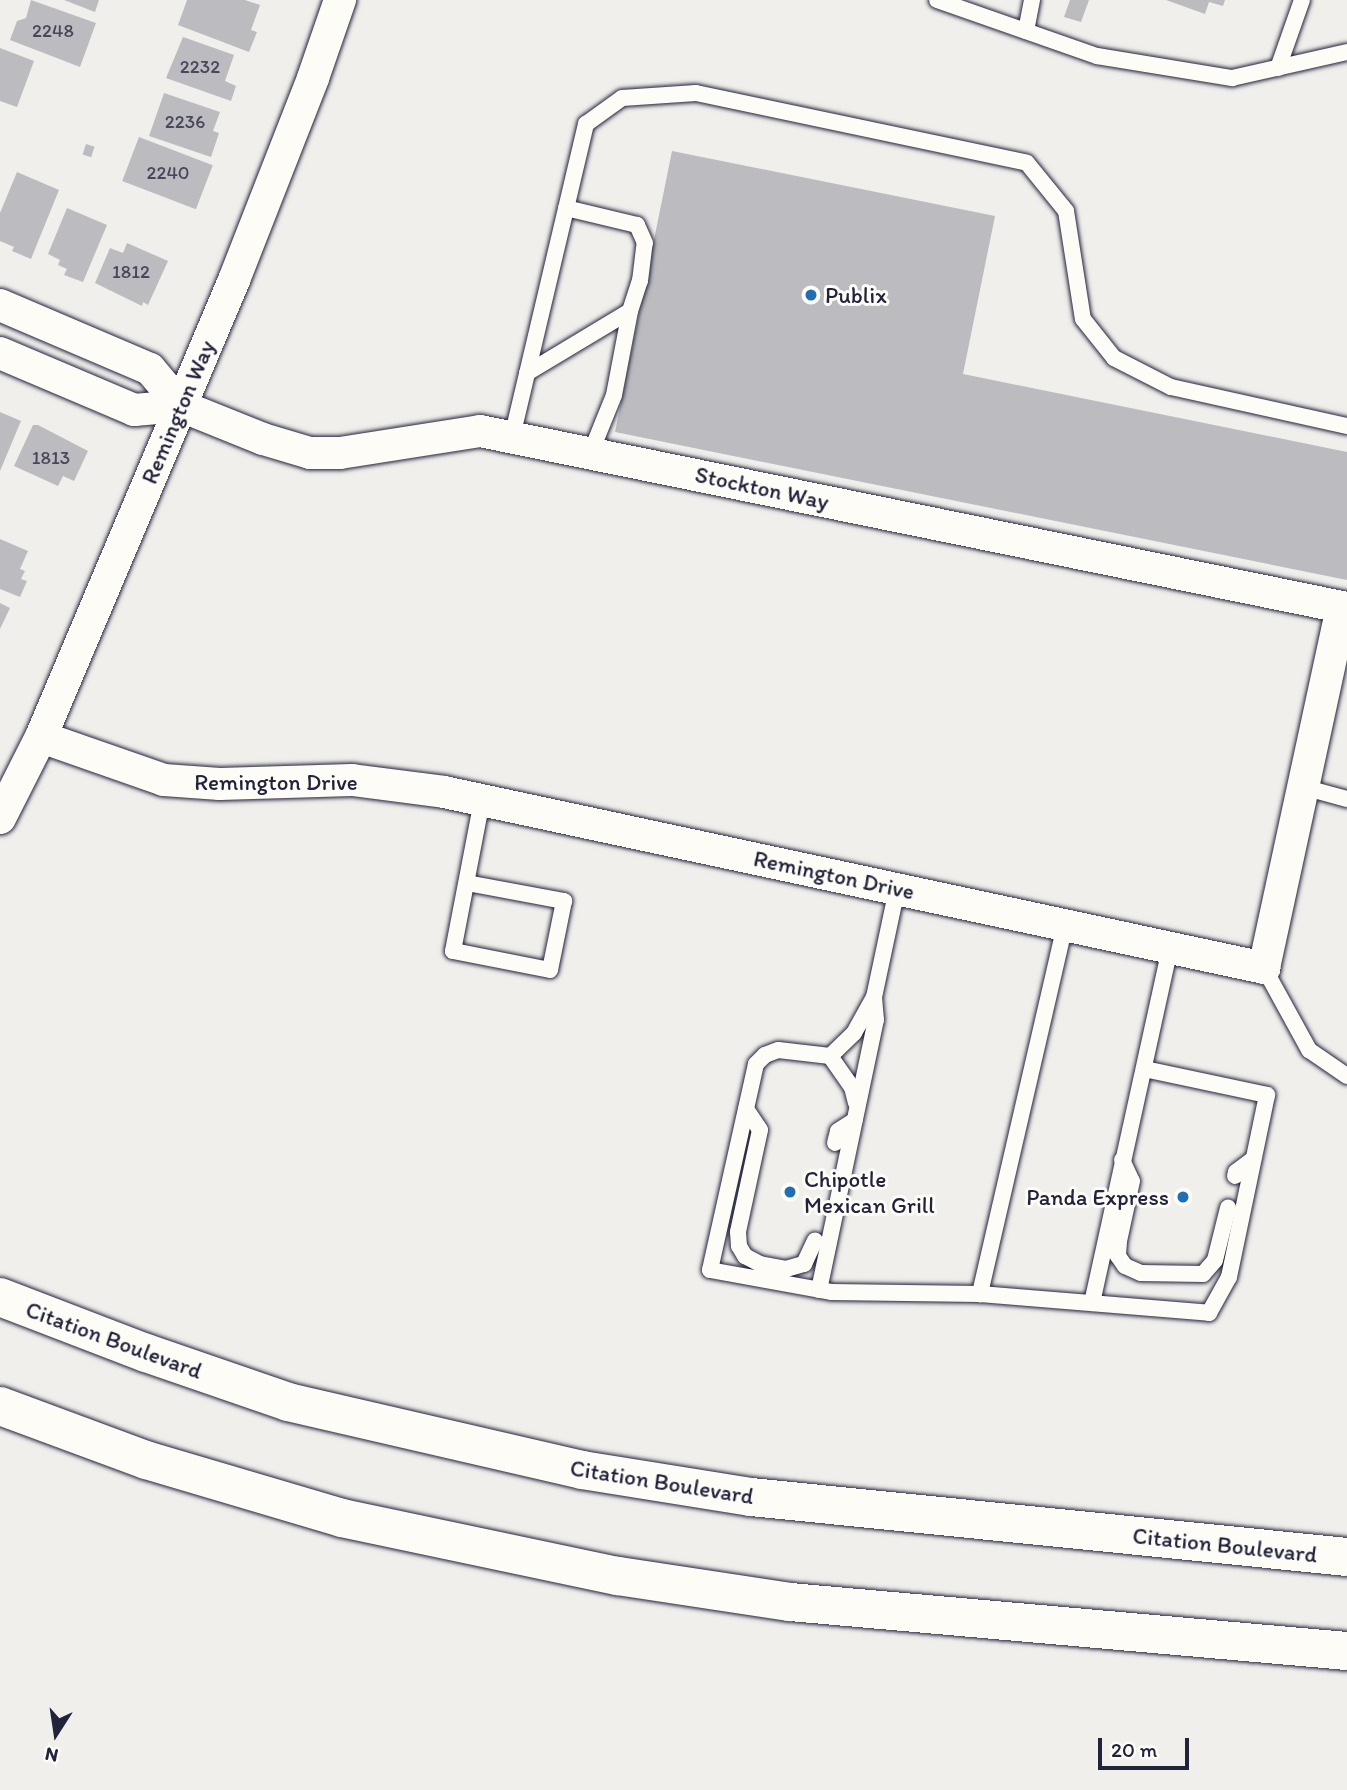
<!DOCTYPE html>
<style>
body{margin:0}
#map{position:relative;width:1347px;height:1790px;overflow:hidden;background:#f0efec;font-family:Itim,sans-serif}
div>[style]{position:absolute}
.building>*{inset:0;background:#bcbcc0;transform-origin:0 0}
.roads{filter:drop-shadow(0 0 2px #22223b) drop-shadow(0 0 2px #22223b)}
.service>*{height:16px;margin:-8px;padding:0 8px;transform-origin:8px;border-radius:8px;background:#fdfcf7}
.minor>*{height:32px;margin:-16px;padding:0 16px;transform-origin:16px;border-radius:16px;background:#fdfcf7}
.secondary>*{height:38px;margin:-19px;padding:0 19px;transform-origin:19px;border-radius:19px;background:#fdfcf7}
.dots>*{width:19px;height:19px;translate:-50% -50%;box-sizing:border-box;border:4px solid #fdfcf7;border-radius:50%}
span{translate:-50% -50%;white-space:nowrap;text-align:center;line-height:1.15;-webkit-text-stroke:6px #fdfcf7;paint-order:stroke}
.number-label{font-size:19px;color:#48485c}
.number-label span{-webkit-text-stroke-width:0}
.poi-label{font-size:23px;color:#22223b}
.left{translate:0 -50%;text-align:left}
.right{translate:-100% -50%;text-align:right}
.street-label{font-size:23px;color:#22223b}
.north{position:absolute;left:21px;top:1699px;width:70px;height:70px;-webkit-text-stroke:5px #fdfcf7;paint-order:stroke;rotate:192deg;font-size:19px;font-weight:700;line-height:28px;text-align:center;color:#22223b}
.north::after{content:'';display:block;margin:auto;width:24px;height:32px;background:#22223b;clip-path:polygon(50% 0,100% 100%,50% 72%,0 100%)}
.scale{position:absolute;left:1098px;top:1738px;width:91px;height:32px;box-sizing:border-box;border:4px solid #22223b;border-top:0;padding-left:9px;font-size:21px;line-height:24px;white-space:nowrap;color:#22223b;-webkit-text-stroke:5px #fdfcf7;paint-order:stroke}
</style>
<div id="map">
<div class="building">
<i style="clip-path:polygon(31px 0,96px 23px,80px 67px,10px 40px,17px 21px,26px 18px)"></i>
<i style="clip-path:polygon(64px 0,99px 0,95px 12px)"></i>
<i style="clip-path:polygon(187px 0,245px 0,260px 5px,251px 30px,257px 32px,249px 52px,178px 25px)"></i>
<i style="clip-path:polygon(1070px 0,1089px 0,1081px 22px,1064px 17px)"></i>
<i style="clip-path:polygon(1166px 0,1225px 0,1223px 6px,1209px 2px,1205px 14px)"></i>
<i style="clip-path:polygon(183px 37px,234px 55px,225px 81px,236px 86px,231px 101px,166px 78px)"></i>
<i style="clip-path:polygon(0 48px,34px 61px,17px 107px,0 101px)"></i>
<i style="clip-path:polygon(164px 93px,220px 112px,213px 131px,219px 133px,211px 157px,149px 136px)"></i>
<i style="left:139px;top:137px;width:79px;height:47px;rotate:21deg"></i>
<i style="left:86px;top:144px;width:9px;height:11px;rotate:18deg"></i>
<i style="clip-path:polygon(672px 151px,995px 216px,963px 374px,1347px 452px,1347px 580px,615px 432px)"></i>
<i style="clip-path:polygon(17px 172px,59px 190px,31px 259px,12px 251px,14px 247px,0 241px,0 213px)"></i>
<i style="clip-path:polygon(67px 208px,107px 225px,83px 282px,64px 275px,67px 269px,58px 265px,60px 260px,48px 254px)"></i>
<i style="clip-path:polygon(127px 243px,168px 261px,148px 305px,143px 302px,142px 306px,95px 283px,110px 248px,123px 253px)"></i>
<i style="clip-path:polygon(0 412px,21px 421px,0 471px)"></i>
<i style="clip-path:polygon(33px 425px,38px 425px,88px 451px,74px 481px,63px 476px,58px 486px,14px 466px)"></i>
<i style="clip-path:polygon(0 539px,28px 551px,20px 569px,25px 571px,21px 579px,27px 581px,20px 597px,0 589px)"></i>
<i style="clip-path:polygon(0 603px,10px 608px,0 629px)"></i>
</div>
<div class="roads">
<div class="service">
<i style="left:937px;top:0;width:170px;rotate:19.3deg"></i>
<i style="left:1097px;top:56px;width:137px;rotate:9.3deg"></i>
<i style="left:1232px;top:78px;width:118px;rotate:-12.7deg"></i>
<i style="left:1026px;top:31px;width:32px;rotate:-79deg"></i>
<i style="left:1278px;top:68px;width:72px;rotate:-70.6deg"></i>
<i style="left:527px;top:373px;width:120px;rotate:-31deg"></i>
<i style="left:630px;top:311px;width:32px;rotate:-72deg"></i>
<i style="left:640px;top:281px;width:38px;rotate:-83deg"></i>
<i style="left:645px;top:243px;width:20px;rotate:-114deg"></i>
<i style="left:637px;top:225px;width:73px;rotate:-166.5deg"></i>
<i style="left:512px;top:437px;width:322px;rotate:-76.7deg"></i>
<i style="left:586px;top:124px;width:44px;rotate:-35.8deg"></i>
<i style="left:622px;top:98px;width:74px;rotate:-3.9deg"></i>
<i style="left:696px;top:93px;width:338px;rotate:11.9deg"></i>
<i style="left:1027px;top:163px;width:62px;rotate:50.9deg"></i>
<i style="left:1066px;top:211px;width:109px;rotate:81.1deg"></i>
<i style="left:1083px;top:319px;width:50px;rotate:51.5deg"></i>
<i style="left:1114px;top:358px;width:64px;rotate:27deg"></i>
<i style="left:1171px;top:387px;width:180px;rotate:12.5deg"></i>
<i style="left:591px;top:452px;width:61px;rotate:-68deg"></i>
<i style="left:614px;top:395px;width:86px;rotate:-79.2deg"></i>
<i style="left:1303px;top:787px;width:46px;rotate:15.3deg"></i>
<i style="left:467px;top:883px;width:99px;rotate:10.5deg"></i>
<i style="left:564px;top:901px;width:70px;rotate:101.5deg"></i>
<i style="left:550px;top:970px;width:99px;rotate:-168.9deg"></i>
<i style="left:453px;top:951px;width:153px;rotate:-79.1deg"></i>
<i style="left:897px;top:889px;width:110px;rotate:102deg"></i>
<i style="left:874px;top:997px;width:41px;rotate:119.1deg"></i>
<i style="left:854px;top:1033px;width:33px;rotate:136deg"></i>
<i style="left:830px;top:1056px;width:52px;rotate:-173.4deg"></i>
<i style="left:778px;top:1050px;width:14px;rotate:159deg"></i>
<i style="left:765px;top:1055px;width:13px;rotate:135deg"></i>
<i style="left:756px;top:1064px;width:211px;rotate:102.6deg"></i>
<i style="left:710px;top:1270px;width:123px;rotate:10.3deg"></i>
<i style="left:831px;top:1292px;width:149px;rotate:0.8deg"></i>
<i style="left:1065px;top:925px;width:379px;rotate:103deg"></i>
<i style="left:980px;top:1294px;width:230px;rotate:4.7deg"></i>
<i style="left:1209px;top:1313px;width:41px;rotate:-60.9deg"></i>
<i style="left:1229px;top:1277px;width:186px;rotate:-78.2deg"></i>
<i style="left:1267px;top:1095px;width:125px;rotate:-168deg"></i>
<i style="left:1264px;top:968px;width:94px;rotate:61.2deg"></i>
<i style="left:1309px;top:1050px;width:46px;rotate:34.4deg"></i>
<i style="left:830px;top:1056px;width:38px;rotate:55deg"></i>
<i style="left:852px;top:1087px;width:16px;rotate:76deg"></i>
<i style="left:746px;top:1109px;width:25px;rotate:56deg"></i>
<i style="left:760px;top:1130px;width:104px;rotate:102.2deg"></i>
<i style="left:738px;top:1232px;width:14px;rotate:86deg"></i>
<i style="left:739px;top:1246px;width:12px;rotate:59deg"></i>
<i style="left:745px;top:1256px;width:17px;rotate:28deg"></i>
<i style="left:760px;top:1264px;width:26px;rotate:11deg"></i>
<i style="left:786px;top:1269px;width:19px;rotate:-16deg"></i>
<i style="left:804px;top:1264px;width:26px;rotate:-65deg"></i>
<i style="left:835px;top:1143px;width:12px;rotate:-76deg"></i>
<i style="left:838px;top:1131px;width:20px;rotate:-33deg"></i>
<i style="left:1122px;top:1160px;width:23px;rotate:65deg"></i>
<i style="left:1132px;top:1181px;width:61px;rotate:102.2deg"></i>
<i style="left:1119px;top:1241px;width:15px;rotate:94deg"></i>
<i style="left:1118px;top:1256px;width:12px;rotate:55deg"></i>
<i style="left:1125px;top:1266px;width:17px;rotate:24deg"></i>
<i style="left:1141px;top:1273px;width:62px;rotate:0.9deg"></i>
<i style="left:1203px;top:1274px;width:18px;rotate:-49deg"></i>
<i style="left:1215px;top:1260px;width:54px;rotate:-76deg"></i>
<i style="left:1235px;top:1176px;width:4px;rotate:-76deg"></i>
<i style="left:1236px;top:1172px;width:21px;rotate:-37deg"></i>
<i style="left:819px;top:1290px;width:276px;rotate:-78.1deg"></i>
<i style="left:876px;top:1020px;width:23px;rotate:-95deg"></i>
<i style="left:1092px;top:1303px;width:363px;rotate:-77.6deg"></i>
</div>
<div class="minor">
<i style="left:0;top:305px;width:163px;rotate:23.1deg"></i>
<i style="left:150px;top:369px;width:48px;rotate:50deg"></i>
<i style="left:0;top:353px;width:146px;rotate:23deg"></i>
<i style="left:134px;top:410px;width:47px;rotate:-4.9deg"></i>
<i style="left:181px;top:406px;width:88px;rotate:21.9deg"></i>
<i style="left:263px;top:439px;width:49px;rotate:16.6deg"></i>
<i style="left:310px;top:453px;width:30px"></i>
<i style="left:340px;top:453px;width:142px;rotate:-8.9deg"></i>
<i style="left:480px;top:431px;width:885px;rotate:11.54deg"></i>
<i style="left:41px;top:737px;width:130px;rotate:19.3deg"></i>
<i style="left:164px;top:780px;width:56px;rotate:4.1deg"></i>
<i style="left:220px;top:784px;width:132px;rotate:-1.7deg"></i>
<i style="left:352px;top:780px;width:93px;rotate:7.4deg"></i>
<i style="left:444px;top:792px;width:839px;rotate:12.11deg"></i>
<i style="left:1264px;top:968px;width:369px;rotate:-77.8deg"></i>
<i style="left:0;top:818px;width:91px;rotate:-63.2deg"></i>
<i style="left:41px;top:737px;width:496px;rotate:-67.1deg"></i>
<i style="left:234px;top:280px;width:217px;rotate:-68.6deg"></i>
<i style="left:313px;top:78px;width:83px;rotate:-70.9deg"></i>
</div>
<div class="secondary">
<i style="left:0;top:1297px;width:156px;rotate:21deg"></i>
<i style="left:146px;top:1353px;width:150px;rotate:19deg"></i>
<i style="left:288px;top:1402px;width:302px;rotate:13deg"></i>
<i style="left:582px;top:1470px;width:171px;rotate:9.1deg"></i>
<i style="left:751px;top:1497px;width:599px;rotate:5.75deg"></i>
<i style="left:0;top:1406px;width:156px;rotate:20.3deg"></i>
<i style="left:146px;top:1460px;width:204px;rotate:16.5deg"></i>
<i style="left:342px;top:1518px;width:282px;rotate:11.9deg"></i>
<i style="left:618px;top:1576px;width:174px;rotate:8.6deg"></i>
<i style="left:790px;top:1602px;width:559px;rotate:5.03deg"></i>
</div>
</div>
<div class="dots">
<i style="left:811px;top:295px;background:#1f6fb2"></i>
<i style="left:790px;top:1192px;background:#1f6fb2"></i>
<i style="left:1183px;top:1197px;background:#1f6fb2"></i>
</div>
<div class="number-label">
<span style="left:53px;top:31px">2248</span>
<span style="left:200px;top:67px">2232</span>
<span style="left:185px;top:122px">2236</span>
<span style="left:168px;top:173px">2240</span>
<span style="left:131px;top:272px">1812</span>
<span style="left:51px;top:458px">1813</span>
</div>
<div class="poi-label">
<span class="left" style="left:825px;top:295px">Publix</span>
<span class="left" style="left:804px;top:1192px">Chipotle<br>Mexican Grill</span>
<span class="right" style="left:1169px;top:1197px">Panda Express</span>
</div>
<div class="street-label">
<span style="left:178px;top:412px;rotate:-67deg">Remington Way</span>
<span style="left:762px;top:488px;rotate:12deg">Stockton Way</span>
<span style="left:276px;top:782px">Remington Drive</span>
<span style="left:834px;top:875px;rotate:12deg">Remington Drive</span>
<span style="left:114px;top:1340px;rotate:20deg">Citation Boulevard</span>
<span style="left:662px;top:1482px;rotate:9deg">Citation Boulevard</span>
<span style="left:1225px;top:1545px;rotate:6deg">Citation Boulevard</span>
</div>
<div class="north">N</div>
<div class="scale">20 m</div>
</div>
